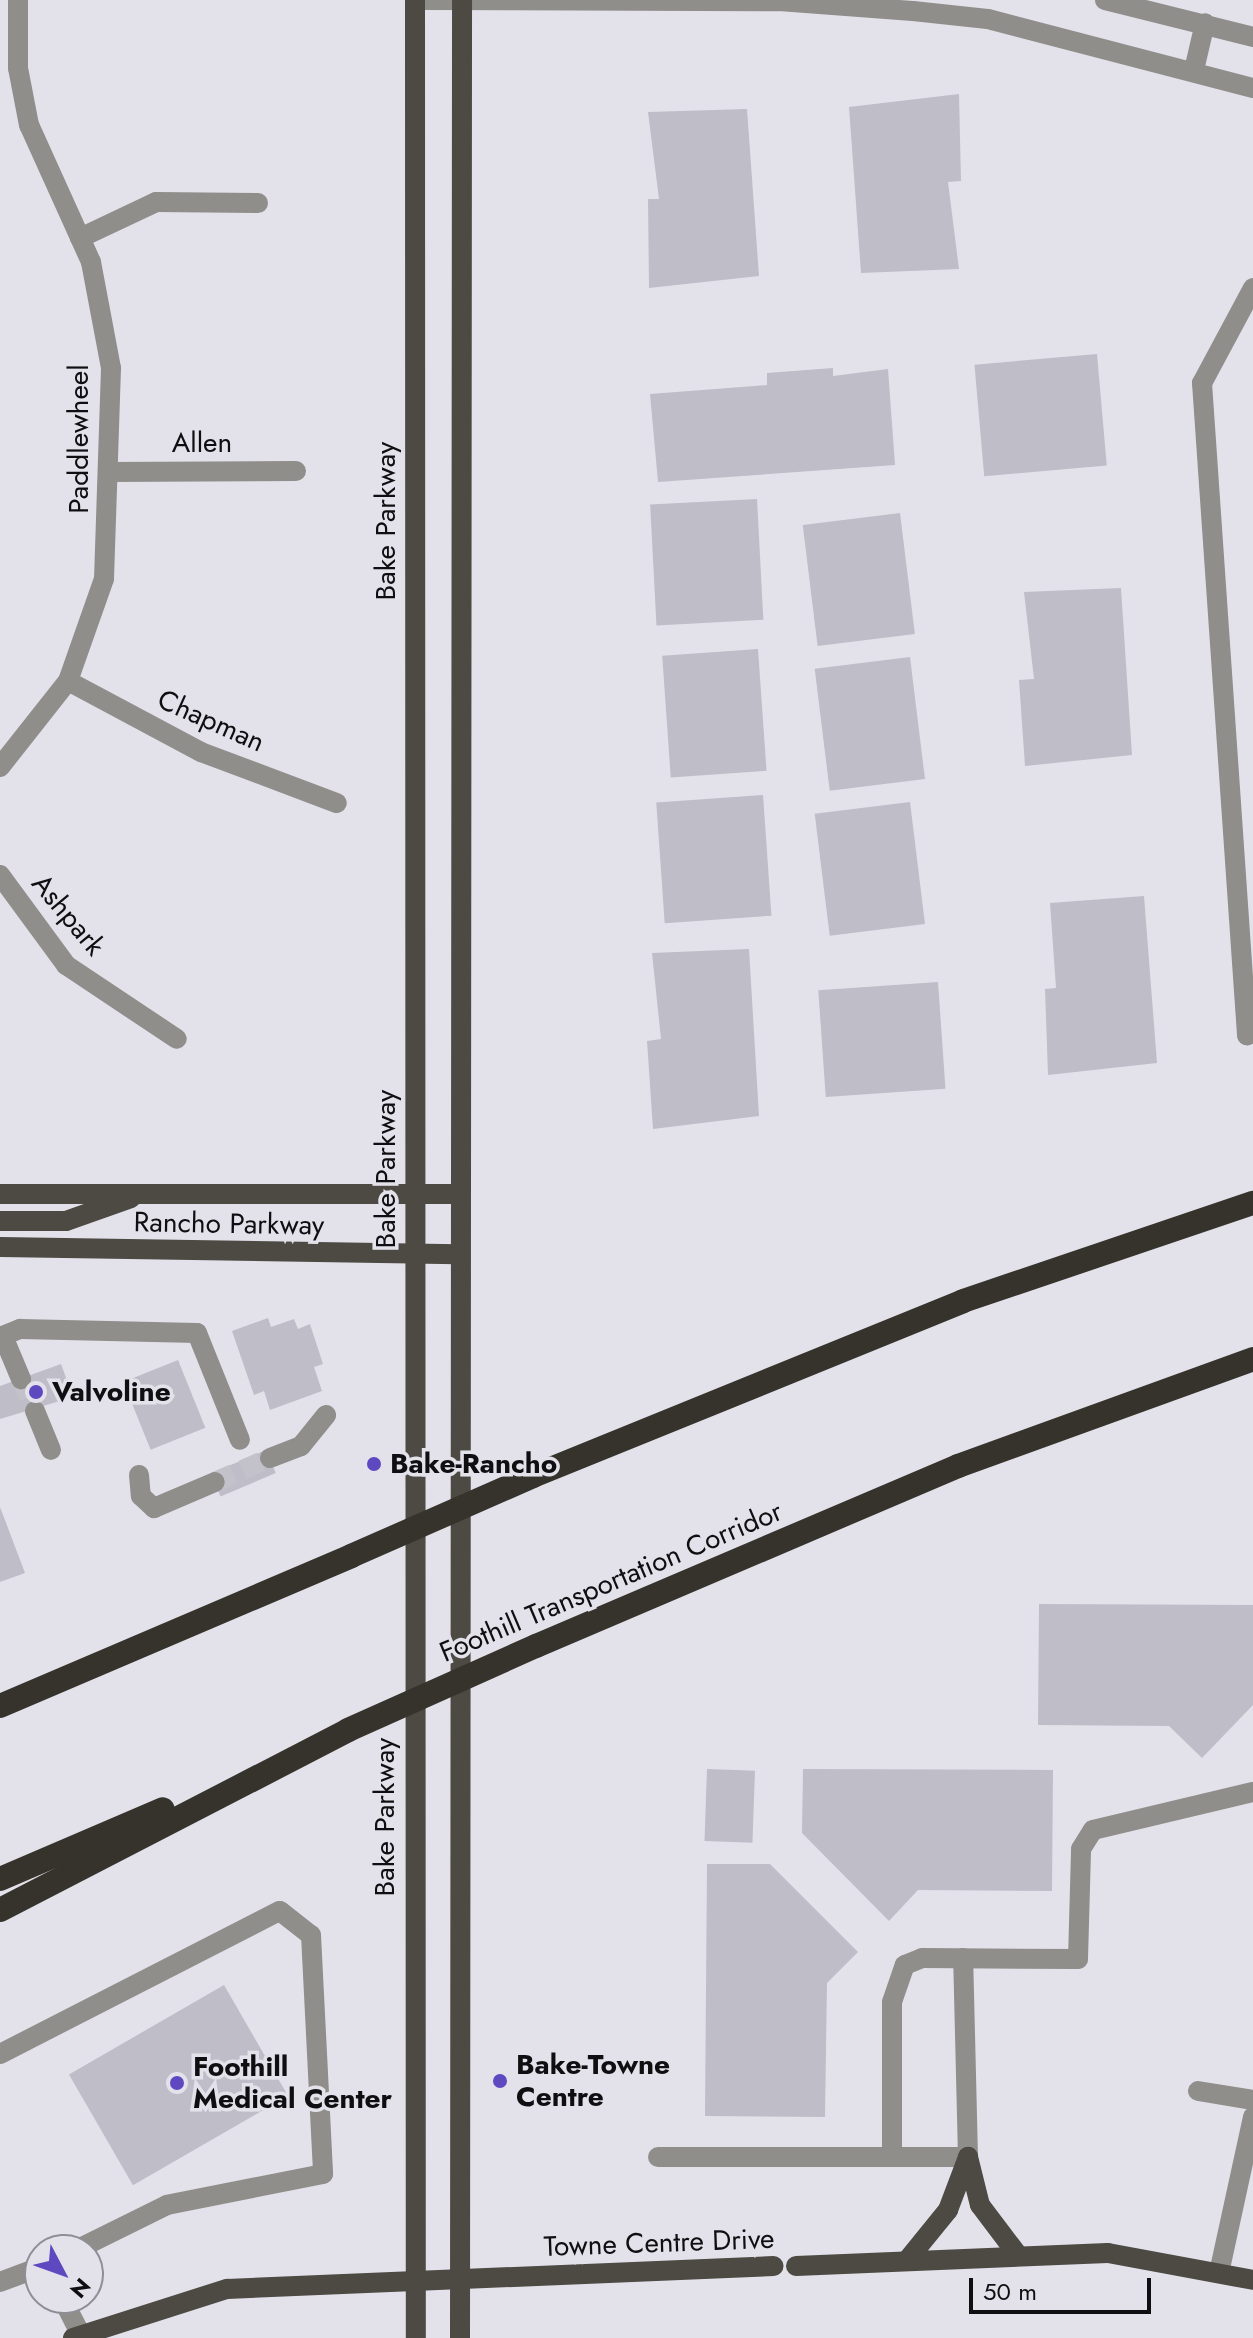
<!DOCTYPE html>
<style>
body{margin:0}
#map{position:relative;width:1253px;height:2338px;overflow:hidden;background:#e3e2eb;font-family:Jost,sans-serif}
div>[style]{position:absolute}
.building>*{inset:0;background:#bfbdc7;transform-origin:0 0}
.minor-tunnel>*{height:20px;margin-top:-10px;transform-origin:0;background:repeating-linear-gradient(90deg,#c3c2ca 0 20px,transparent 0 30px)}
.minor>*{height:20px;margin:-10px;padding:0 10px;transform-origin:10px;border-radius:10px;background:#908e8a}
.major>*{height:20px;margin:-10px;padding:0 10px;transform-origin:10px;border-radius:10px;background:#4c4a43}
.highway>*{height:24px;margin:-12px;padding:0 12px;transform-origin:12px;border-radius:12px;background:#35332b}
.highway-bridge>*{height:24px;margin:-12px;padding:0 12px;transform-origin:12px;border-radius:12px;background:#35332b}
.dots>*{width:22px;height:22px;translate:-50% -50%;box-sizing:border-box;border:4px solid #e3e2eb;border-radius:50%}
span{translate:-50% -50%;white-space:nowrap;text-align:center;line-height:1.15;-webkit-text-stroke:7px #e3e2eb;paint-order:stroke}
.street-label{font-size:28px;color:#0f0f12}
.poi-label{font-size:28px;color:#0f0f12;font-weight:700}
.left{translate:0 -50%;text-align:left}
.north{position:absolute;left:24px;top:2234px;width:80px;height:80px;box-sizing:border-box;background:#e3e2eb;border:2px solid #8e8e94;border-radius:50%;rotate:131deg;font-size:22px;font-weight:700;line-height:32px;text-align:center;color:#0f0f12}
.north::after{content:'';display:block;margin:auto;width:28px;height:36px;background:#5e49c1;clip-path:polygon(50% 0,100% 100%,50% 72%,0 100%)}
.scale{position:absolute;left:969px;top:2278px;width:182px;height:36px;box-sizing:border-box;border:4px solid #0f0f12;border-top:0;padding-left:10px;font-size:24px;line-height:28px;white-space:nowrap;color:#0f0f12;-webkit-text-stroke:6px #e3e2eb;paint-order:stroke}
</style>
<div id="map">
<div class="building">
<i style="clip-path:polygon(959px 94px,961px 181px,948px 182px,959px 269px,861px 273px,849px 107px)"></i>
<i style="clip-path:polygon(747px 109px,759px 276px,649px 288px,648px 199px,659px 199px,648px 112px)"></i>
<i style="left:1097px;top:354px;width:112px;height:123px;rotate:85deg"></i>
<i style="clip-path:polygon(833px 368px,833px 376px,888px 369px,895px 465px,658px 482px,650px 394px,767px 385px,767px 373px)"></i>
<i style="left:757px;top:499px;width:121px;height:107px;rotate:87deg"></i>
<i style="left:900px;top:513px;width:122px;height:98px;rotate:83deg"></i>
<i style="clip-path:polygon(1121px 588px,1132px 755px,1025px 766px,1019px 680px,1034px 679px,1024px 592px)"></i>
<i style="left:758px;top:649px;width:122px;height:96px;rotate:86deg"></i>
<i style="left:910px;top:657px;width:123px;height:96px;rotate:83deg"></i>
<i style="left:763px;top:795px;width:121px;height:107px;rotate:86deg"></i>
<i style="left:910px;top:802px;width:123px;height:96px;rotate:83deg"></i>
<i style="clip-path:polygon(1144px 896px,1157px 1063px,1048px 1075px,1045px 989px,1056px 988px,1050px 903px)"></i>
<i style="clip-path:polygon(749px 949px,759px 1116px,653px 1129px,647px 1041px,661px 1039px,652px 953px)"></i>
<i style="left:938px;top:982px;width:107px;height:120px;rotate:86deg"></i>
<i style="clip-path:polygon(268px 1318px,271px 1327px,294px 1319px,298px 1329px,310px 1324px,323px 1364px,314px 1367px,322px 1391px,270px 1410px,264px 1391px,254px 1395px,232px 1331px)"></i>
<i style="left:178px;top:1360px;width:73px;height:59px;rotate:68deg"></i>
<i style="clip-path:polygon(61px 1364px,73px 1397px,0 1419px,0 1386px)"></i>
<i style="left:266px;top:1450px;width:25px;height:60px;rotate:67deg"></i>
<i style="clip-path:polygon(0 1507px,25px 1573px,0 1582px)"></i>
<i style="clip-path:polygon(1039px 1604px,1253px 1605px,1253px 1705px,1202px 1758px,1169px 1726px,1038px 1725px)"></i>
<i style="left:707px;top:1769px;width:48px;height:72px;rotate:2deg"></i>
<i style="clip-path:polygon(803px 1769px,1053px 1770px,1052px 1891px,918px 1890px,889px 1921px,802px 1833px)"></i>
<i style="clip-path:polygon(707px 1864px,770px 1864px,858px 1952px,827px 1983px,825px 2117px,705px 2116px)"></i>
<i style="left:224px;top:1985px;width:128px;height:179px;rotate:60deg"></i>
</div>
<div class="minor-tunnel">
<i style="left:21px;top:1379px;width:35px;rotate:66deg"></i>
<i style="left:215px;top:1482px;width:60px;rotate:-23.6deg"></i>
</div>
<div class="minor">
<i style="left:421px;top:0;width:358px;rotate:0.2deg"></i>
<i style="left:779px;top:1px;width:134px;rotate:4.3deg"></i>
<i style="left:913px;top:11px;width:75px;rotate:6.1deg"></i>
<i style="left:988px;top:19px;width:274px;rotate:14.6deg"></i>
<i style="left:1105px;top:0;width:153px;rotate:14deg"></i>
<i style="left:1194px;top:70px;width:48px;rotate:-76.8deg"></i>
<i style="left:80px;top:238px;width:84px;rotate:-25.3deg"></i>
<i style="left:156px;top:202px;width:102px;rotate:0.6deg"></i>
<i style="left:1253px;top:288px;width:108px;rotate:118.2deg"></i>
<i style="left:1202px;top:383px;width:654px;rotate:86.05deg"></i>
<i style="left:1247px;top:1035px;width:6px;rotate:-18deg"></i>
<i style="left:108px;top:472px;width:188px;rotate:-0.3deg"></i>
<i style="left:68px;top:681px;width:151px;rotate:28.1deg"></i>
<i style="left:201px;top:752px;width:145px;rotate:20.6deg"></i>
<i style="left:0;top:767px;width:110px;rotate:-51.7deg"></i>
<i style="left:68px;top:681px;width:108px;rotate:-70.6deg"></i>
<i style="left:104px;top:579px;width:211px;rotate:-88.1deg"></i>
<i style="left:111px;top:368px;width:108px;rotate:-100.7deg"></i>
<i style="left:91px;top:262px;width:150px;rotate:-114.3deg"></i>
<i style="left:29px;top:125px;width:58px;rotate:-100.9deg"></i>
<i style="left:18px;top:68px;width:68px;rotate:-90deg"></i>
<i style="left:0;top:875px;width:112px;rotate:53.7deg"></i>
<i style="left:66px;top:965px;width:133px;rotate:33.7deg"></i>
<i style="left:3px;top:1336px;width:47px;rotate:67.3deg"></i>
<i style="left:0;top:1337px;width:22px;rotate:-22deg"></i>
<i style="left:20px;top:1329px;width:177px;rotate:1.3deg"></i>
<i style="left:197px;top:1333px;width:115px;rotate:68.1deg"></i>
<i style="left:35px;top:1411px;width:42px;rotate:67.7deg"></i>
<i style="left:270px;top:1458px;width:33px;rotate:-21deg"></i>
<i style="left:301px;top:1446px;width:40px;rotate:-51deg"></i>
<i style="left:139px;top:1475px;width:21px;rotate:85deg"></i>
<i style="left:141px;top:1496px;width:18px;rotate:43deg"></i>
<i style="left:154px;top:1508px;width:66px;rotate:-23.1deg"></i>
<i style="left:0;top:2054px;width:314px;rotate:-27.1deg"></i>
<i style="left:280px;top:1911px;width:39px;rotate:38deg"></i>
<i style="left:311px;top:1935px;width:239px;rotate:87.1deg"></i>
<i style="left:323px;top:2174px;width:159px;rotate:168.8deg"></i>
<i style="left:167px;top:2205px;width:102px;rotate:153.7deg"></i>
<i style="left:1198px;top:2091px;width:56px;rotate:9.3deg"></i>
<i style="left:658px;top:2157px;width:310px"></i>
<i style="left:968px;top:2157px;width:199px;rotate:-91.4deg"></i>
<i style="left:892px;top:2157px;width:155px;rotate:-90deg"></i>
<i style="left:892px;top:2002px;width:39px;rotate:-71deg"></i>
<i style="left:905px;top:1965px;width:18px;rotate:-22deg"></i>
<i style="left:922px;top:1958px;width:156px;rotate:0.4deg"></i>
<i style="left:1078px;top:1959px;width:110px;rotate:-88.4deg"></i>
<i style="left:1081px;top:1849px;width:22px;rotate:-58deg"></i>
<i style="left:1093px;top:1830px;width:164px;rotate:-13.4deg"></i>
<i style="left:1219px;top:2273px;width:160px;rotate:-77.7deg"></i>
<i style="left:0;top:2282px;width:43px;rotate:-20.6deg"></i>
<i style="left:62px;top:2298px;width:42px;rotate:62.8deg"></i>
</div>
<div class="major">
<i style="left:415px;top:0;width:2338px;rotate:89.98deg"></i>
<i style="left:0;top:1194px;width:458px"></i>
<i style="left:0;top:1221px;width:66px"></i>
<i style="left:66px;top:1221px;width:69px;rotate:-19.5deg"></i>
<i style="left:0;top:1247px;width:458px;rotate:0.9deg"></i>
<i style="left:968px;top:2157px;width:49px;rotate:76deg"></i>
<i style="left:980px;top:2205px;width:61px;rotate:52.9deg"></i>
<i style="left:909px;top:2258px;width:62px;rotate:-50.9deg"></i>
<i style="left:948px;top:2210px;width:57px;rotate:-69.3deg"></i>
<i style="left:796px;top:2266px;width:312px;rotate:-2.4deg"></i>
<i style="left:1108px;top:2253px;width:147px;rotate:10.5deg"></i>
<i style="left:73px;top:2338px;width:162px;rotate:-17.7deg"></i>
<i style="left:227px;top:2289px;width:547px;rotate:-2.41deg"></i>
<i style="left:460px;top:2338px;width:2338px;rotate:-89.95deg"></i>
</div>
<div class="highway">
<i style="left:533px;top:1476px;width:464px;rotate:-22.1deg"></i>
<i style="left:963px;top:1301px;width:306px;rotate:-18.7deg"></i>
<i style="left:536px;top:1646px;width:459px;rotate:-23.1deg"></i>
<i style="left:958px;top:1466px;width:314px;rotate:-19.9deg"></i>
<i style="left:0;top:1706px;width:382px;rotate:-23.1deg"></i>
<i style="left:0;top:1879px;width:177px;rotate:-23.2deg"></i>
<i style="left:0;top:1910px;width:392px;rotate:-27.3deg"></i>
</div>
<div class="highway-bridge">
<i style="left:351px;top:1556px;width:199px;rotate:-23.7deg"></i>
<i style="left:348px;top:1730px;width:206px;rotate:-24.1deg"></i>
</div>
<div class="dots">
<i style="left:36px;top:1392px;background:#5e49c1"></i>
<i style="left:374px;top:1464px;background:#5e49c1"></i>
<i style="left:500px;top:2081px;background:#5e49c1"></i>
<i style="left:177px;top:2083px;background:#5e49c1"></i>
</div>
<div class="street-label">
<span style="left:79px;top:439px;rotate:-90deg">Paddlewheel</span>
<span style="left:202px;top:443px">Allen</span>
<span style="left:386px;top:521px;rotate:-90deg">Bake Parkway</span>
<span style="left:211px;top:721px;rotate:24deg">Chapman</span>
<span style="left:68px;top:915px;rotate:50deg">Ashpark</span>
<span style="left:386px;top:1169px;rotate:-90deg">Bake Parkway</span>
<span style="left:229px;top:1224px;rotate:1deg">Rancho Parkway</span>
<span style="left:611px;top:1582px;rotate:-23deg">Foothill Transportation Corridor</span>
<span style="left:385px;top:1817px;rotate:-90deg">Bake Parkway</span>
<span style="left:659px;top:2243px;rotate:-2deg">Towne Centre Drive</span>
</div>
<div class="poi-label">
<span class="left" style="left:52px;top:1392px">Valvoline</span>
<span class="left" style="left:390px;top:1464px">Bake-Rancho</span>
<span class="left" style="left:516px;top:2081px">Bake-Towne<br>Centre</span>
<span class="left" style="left:193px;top:2083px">Foothill<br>Medical Center</span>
</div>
<div class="north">N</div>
<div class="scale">50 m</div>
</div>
